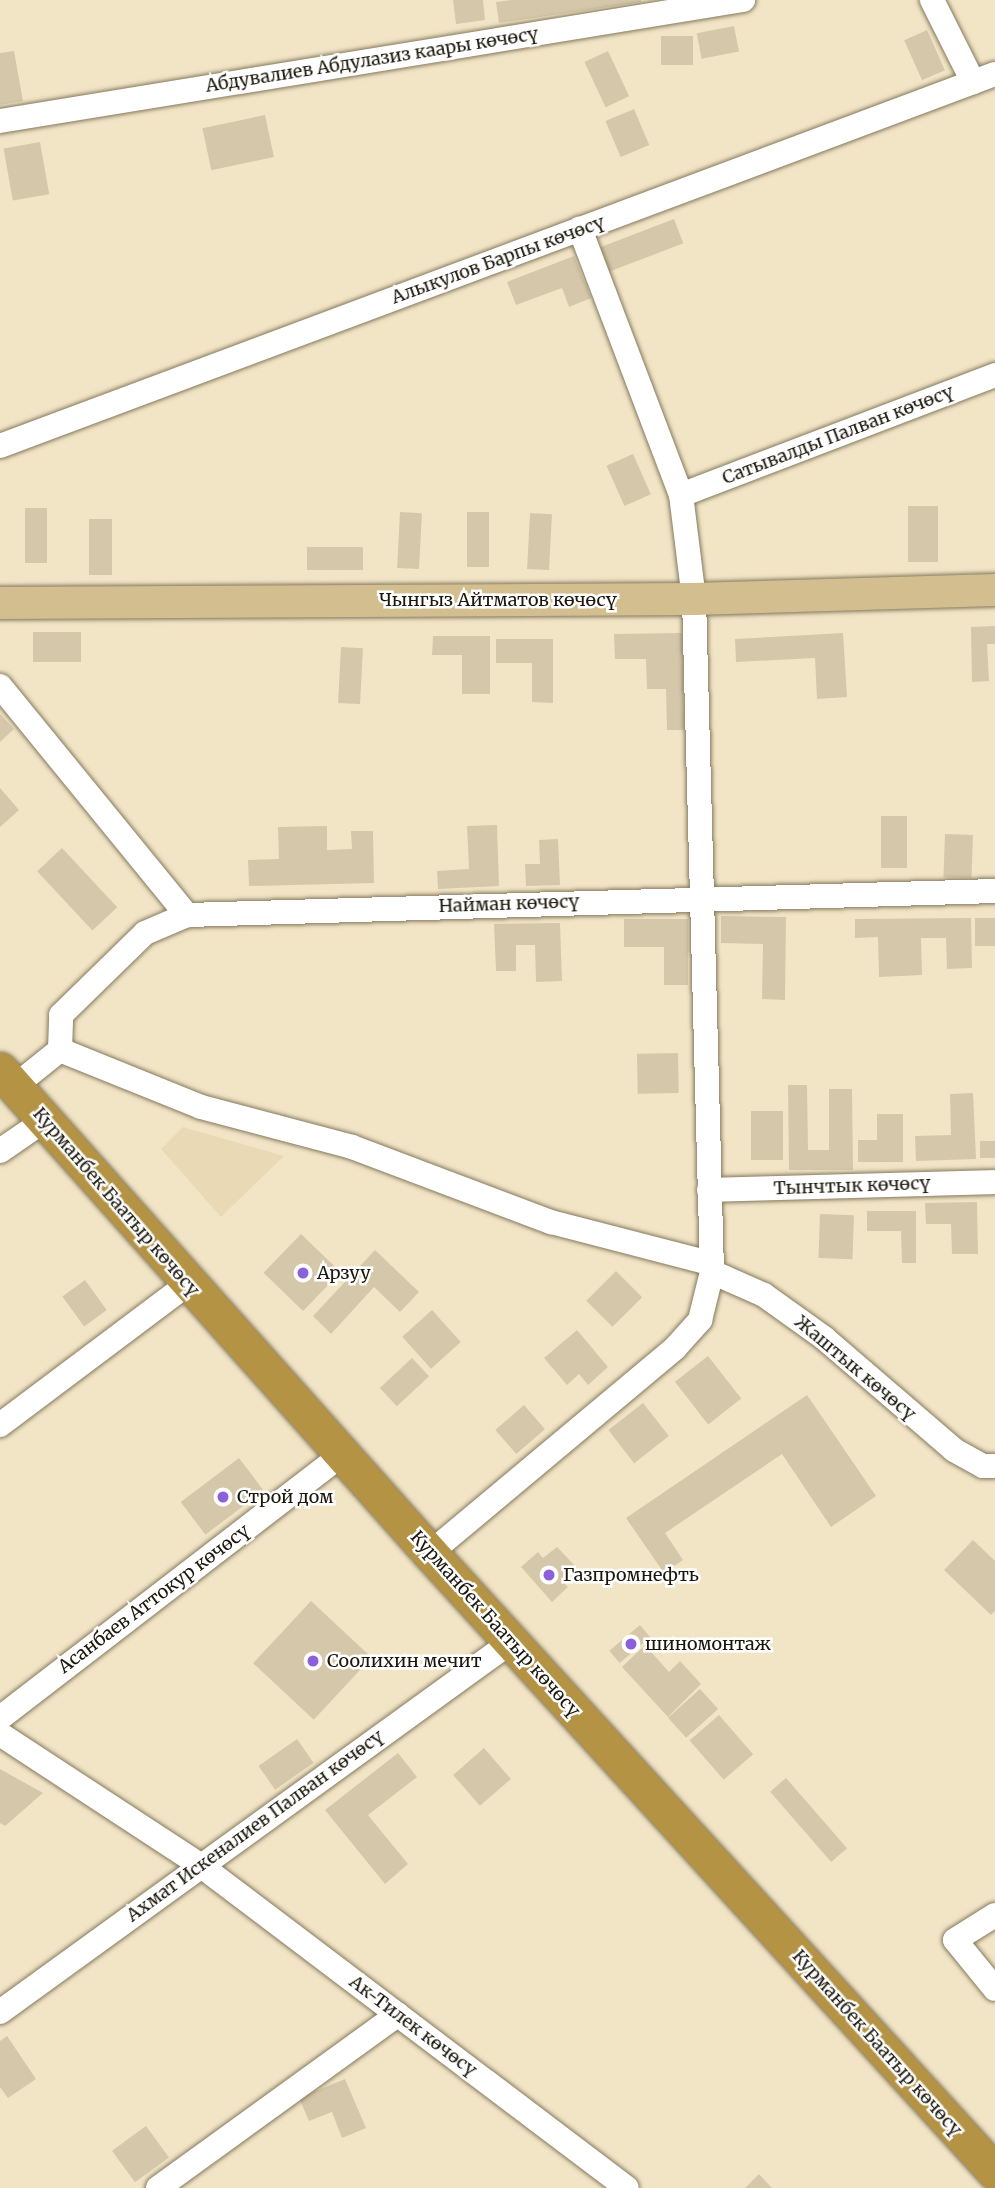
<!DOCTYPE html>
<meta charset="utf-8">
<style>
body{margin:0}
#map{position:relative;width:995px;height:2188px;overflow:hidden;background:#f2e5c6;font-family:Merriweather,serif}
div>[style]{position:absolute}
.built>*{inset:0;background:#ead9b5}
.building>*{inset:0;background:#d5c8aa;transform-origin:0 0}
.roads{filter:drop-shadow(0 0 2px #85795e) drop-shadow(0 0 2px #85795e)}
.minor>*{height:24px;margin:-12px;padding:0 12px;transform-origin:12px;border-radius:12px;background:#fff}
.major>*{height:32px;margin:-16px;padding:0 16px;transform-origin:16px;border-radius:16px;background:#d2be8f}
.highway>*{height:35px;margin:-17.5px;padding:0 17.5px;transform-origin:17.5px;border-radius:17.5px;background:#b49344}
.dots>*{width:19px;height:19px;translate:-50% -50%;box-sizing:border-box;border:4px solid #fff;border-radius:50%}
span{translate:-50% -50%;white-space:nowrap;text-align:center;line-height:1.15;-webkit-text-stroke:5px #fff;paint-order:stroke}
.street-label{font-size:18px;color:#1b170c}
.poi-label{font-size:18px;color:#1b170c}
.left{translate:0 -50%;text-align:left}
</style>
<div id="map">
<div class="built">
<i style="clip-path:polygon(183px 1127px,284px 1156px,221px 1217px,161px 1149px)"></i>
</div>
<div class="building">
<i style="clip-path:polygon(453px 0,483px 0,485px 20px,456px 24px)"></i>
<i style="clip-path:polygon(512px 0,641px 0,641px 2px,499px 23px,496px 2px)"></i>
<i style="left:734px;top:26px;width:26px;height:38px;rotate:79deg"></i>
<i style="left:927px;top:30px;width:44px;height:25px;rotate:66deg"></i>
<i style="left:661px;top:36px;width:32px;height:29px"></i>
<i style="clip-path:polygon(14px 51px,23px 101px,0 105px,0 53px)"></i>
<i style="left:608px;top:51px;width:50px;height:26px;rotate:65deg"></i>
<i style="left:634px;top:109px;width:39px;height:31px;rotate:67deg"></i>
<i style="left:265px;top:115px;width:43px;height:64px;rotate:78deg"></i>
<i style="left:40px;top:142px;width:53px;height:37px;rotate:80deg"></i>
<i style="left:674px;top:219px;width:26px;height:79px;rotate:69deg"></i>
<i style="clip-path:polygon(574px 256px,591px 298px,569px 307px,562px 288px,516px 305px,507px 282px)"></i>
<i style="left:633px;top:454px;width:44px;height:29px;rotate:66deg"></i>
<i style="left:938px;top:506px;width:56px;height:30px;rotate:90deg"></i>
<i style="left:25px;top:508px;width:22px;height:55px"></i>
<i style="left:400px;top:512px;width:22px;height:56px;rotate:3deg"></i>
<i style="left:467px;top:512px;width:22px;height:55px"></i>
<i style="left:530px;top:513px;width:22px;height:56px;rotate:3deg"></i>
<i style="left:89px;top:519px;width:23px;height:56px"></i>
<i style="left:363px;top:547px;width:23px;height:56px;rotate:90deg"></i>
<i style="clip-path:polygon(995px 626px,995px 644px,987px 644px,989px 681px,972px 682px,971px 627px)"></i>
<i style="left:81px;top:632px;width:30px;height:48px;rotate:90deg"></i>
<i style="clip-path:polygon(682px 633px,684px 730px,667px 730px,666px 689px,647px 689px,646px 659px,615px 659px,614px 634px)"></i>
<i style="clip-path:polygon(843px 633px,847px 697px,817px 699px,815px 658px,736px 662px,735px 639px)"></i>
<i style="clip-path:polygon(433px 636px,490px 636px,490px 694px,462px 694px,462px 655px,432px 655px)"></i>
<i style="clip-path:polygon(496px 639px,553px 639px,553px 703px,532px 702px,532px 663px,496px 663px)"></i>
<i style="left:341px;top:647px;width:22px;height:56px;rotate:3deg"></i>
<i style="clip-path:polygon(0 714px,14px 729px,0 742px)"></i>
<i style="clip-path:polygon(0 788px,19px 810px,0 827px)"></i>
<i style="left:881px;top:816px;width:26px;height:52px"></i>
<i style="clip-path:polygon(497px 825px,499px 886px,438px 889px,437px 871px,469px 869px,467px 826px)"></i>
<i style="clip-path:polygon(327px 826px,327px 850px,352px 849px,351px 831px,373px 831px,374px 883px,249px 886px,248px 860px,279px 859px,278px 827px)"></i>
<i style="left:945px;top:834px;width:28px;height:43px;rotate:2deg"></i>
<i style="clip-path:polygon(558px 839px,560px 885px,526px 886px,525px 864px,540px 864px,539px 840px)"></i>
<i style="left:62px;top:848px;width:81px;height:34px;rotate:47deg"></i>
<i style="clip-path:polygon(721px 916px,786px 917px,785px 1000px,762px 999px,763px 944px,721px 943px)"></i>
<i style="clip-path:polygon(971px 918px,972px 968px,947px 969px,946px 938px,921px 938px,922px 975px,879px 977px,878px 937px,855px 938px,855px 919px)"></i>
<i style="left:975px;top:918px;width:20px;height:28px"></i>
<i style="clip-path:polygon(624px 919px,688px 919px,688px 985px,664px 985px,664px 947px,624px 947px)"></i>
<i style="clip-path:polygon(560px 923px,562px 981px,536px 982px,535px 945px,516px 945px,516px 971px,496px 971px,494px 924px)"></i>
<i style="left:678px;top:1053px;width:40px;height:41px;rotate:89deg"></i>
<i style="clip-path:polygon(788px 1085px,807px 1085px,808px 1150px,829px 1150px,829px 1089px,852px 1089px,853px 1170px,789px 1170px)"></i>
<i style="clip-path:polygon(973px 1093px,976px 1159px,916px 1161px,915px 1136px,951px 1135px,950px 1094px)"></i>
<i style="left:751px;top:1111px;width:32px;height:49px"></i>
<i style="clip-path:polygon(877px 1114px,903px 1114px,903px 1162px,858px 1162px,858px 1140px,877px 1140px)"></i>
<i style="left:980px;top:1141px;width:15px;height:17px"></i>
<i style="clip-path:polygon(977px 1202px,978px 1254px,952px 1254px,951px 1224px,926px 1224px,925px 1203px)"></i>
<i style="clip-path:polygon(867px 1211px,916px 1211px,916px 1263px,902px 1263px,901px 1231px,867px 1231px)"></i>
<i style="left:820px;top:1214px;width:34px;height:44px;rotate:2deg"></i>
<i style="left:301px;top:1234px;width:55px;height:54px;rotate:44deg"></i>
<i style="clip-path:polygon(375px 1250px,419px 1292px,400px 1312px,374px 1287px,331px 1334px,313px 1316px)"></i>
<i style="left:616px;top:1271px;width:37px;height:42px;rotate:45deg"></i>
<i style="left:85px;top:1280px;width:37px;height:28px;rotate:54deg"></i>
<i style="left:432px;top:1310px;width:43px;height:40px;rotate:48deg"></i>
<i style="clip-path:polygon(577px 1330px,608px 1367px,588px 1385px,579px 1374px,567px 1385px,544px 1358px)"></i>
<i style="left:708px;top:1356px;width:54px;height:42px;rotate:52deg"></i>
<i style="left:412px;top:1358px;width:25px;height:44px;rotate:47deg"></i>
<i style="clip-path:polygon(807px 1395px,876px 1496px,831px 1527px,782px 1454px,665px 1533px,683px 1560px,664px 1573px,626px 1518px)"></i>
<i style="left:643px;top:1403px;width:42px;height:44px;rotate:52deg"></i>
<i style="left:524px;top:1405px;width:32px;height:38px;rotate:49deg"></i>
<i style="left:239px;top:1458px;width:41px;height:73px;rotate:53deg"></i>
<i style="clip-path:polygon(973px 1540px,995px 1561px,995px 1611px,991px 1615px,944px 1570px)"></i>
<i style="clip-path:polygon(557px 1547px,577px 1568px,562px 1581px,568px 1587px,552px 1602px,521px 1567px,538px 1552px,543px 1558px)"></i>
<i style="left:311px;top:1601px;width:83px;height:85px;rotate:43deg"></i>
<i style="left:640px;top:1625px;width:16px;height:40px;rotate:50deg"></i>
<i style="clip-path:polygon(645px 1645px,669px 1672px,680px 1661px,701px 1684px,668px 1717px,622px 1667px)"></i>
<i style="left:700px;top:1689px;width:27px;height:43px;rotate:48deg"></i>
<i style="left:719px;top:1715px;width:52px;height:39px;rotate:49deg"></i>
<i style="left:297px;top:1739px;width:29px;height:47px;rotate:55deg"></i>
<i style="left:484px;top:1748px;width:41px;height:41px;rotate:49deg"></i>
<i style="clip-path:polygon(398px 1753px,417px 1777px,368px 1815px,408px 1864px,385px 1884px,325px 1810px)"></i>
<i style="clip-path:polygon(0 1769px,43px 1793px,5px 1826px,0 1823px)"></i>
<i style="left:786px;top:1778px;width:93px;height:21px;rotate:49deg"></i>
<i style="clip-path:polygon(7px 2036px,36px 2079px,8px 2098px,0 2087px,0 2041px)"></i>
<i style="clip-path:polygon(345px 2079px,366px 2128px,342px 2138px,332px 2112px,309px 2121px,299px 2098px)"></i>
<i style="left:146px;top:2126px;width:39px;height:42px;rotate:54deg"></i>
<i style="clip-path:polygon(759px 2174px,772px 2188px,745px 2188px)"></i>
</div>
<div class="roads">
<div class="minor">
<i style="left:932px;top:0;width:92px;rotate:63.4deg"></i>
<i style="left:0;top:121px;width:753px;rotate:-9.25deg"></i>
<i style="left:0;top:446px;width:1062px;rotate:-20.5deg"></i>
<i style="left:681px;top:495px;width:336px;rotate:-20.9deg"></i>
<i style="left:0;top:686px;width:296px;rotate:50.8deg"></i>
<i style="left:60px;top:1050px;width:152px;rotate:22deg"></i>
<i style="left:201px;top:1107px;width:156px;rotate:14.8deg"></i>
<i style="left:352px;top:1147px;width:213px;rotate:20.7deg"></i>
<i style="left:551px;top:1222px;width:163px;rotate:14.5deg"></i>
<i style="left:15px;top:1086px;width:58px;rotate:-38.7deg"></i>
<i style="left:60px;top:1050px;width:35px;rotate:-88deg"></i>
<i style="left:61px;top:1015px;width:117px;rotate:-44.3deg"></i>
<i style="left:145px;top:933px;width:46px;rotate:-23.2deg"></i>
<i style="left:187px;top:915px;width:808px;rotate:-1.7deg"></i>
<i style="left:0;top:1151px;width:55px;rotate:-34.6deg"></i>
<i style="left:709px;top:1190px;width:286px;rotate:-1.6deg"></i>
<i style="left:712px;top:1272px;width:57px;rotate:23.9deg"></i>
<i style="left:764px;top:1295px;width:74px;rotate:35.6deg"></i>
<i style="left:824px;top:1338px;width:172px;rotate:40.7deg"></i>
<i style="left:954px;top:1450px;width:33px;rotate:29deg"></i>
<i style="left:983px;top:1466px;width:12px"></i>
<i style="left:0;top:1425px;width:235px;rotate:-36.9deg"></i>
<i style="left:430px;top:1553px;width:319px;rotate:-39.9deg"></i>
<i style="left:675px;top:1348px;width:38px;rotate:-48deg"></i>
<i style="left:700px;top:1320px;width:49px;rotate:-76deg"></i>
<i style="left:712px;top:1272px;width:673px;rotate:-91.53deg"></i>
<i style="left:694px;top:599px;width:105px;rotate:-97.1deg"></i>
<i style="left:681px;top:495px;width:285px;rotate:-110.8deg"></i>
<i style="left:0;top:1718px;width:431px;rotate:-37.6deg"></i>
<i style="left:0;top:1734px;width:239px;rotate:33.2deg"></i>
<i style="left:200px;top:1865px;width:535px;rotate:37.11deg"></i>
<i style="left:995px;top:1915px;width:47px;rotate:148deg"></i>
<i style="left:955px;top:1940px;width:63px;rotate:50.8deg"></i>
<i style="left:0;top:2012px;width:631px;rotate:-35.91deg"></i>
<i style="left:158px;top:2188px;width:296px;rotate:-35.9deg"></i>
</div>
<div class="major">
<i style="left:0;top:603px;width:694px;rotate:-0.33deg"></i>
<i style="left:694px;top:599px;width:301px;rotate:-1.7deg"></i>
</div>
<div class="highway">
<i style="left:0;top:1070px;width:647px;rotate:48.32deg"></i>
<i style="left:430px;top:1553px;width:838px;rotate:47.61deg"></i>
</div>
</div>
<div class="dots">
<i style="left:303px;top:1273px;background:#8b60da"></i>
<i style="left:223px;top:1497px;background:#8b60da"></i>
<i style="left:549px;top:1575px;background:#8b60da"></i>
<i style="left:631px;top:1644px;background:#8b60da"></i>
<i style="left:313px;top:1661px;background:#8b60da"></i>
</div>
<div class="street-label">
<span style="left:372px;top:60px;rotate:-9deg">Абдувалиев Абдулазиз каары көчөсү</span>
<span style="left:498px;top:260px;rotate:-20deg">Алыкулов Барпы көчөсү</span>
<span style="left:838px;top:435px;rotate:-21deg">Сатывалды Палван көчөсү</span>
<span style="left:498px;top:600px">Чынгыз Айтматов көчөсү</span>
<span style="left:509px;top:904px;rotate:-2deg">Найман көчөсү</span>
<span style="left:852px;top:1186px;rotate:-2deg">Тынчтык көчөсү</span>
<span style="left:116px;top:1202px;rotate:49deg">Курманбек Баатыр көчөсү</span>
<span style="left:855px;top:1368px;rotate:40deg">Жаштык көчөсү</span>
<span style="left:154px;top:1599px;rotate:-37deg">Асанбаев Аттокур көчөсү</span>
<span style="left:495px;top:1624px;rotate:48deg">Курманбек Баатыр көчөсү</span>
<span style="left:255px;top:1826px;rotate:-36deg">Ахмат Искеналиев Палван көчөсү</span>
<span style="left:413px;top:2026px;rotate:37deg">Ак-Тилек көчөсү</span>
<span style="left:877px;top:2043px;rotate:48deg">Курманбек Баатыр көчөсү</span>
</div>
<div class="poi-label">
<span class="left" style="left:317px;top:1273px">Арзуу</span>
<span class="left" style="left:237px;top:1497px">Строй дом</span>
<span class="left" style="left:563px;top:1575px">Газпромнефть</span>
<span class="left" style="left:645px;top:1644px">шиномонтаж</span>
<span class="left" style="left:327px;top:1661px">Соолихин мечит</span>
</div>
</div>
